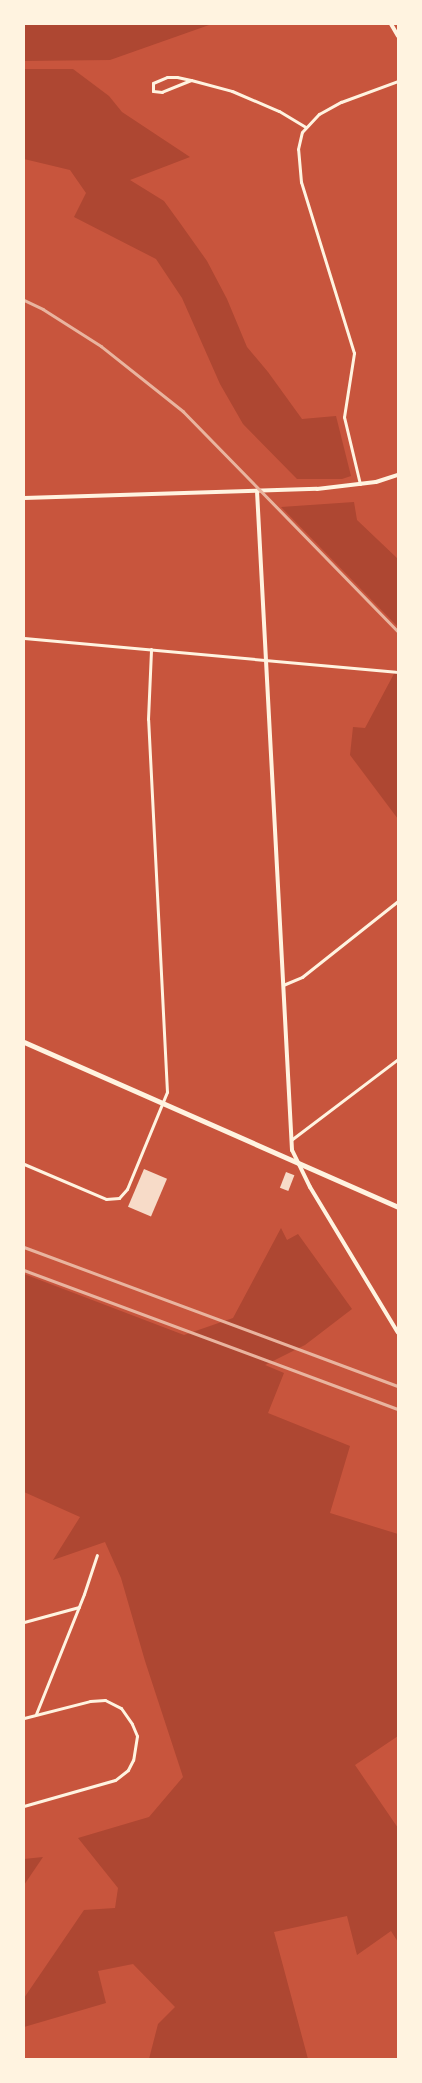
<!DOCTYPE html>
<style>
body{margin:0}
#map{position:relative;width:422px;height:2083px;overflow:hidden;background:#c8553d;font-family:Overpass,sans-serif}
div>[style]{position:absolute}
.green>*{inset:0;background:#ae4732}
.building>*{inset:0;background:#f7dbc8;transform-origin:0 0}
.minor>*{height:3px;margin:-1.5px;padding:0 1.5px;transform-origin:1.5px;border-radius:1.5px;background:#fff3e0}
.tertiary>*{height:4px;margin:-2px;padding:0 2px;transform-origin:2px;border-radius:2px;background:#fff3e0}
.primary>*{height:5px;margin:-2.5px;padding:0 2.5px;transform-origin:2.5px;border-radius:2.5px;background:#fff3e0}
.rail>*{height:2.5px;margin:-1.25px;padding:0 1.25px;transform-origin:1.25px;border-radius:1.25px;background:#e9b49f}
span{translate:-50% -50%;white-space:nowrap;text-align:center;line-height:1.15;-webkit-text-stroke:5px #fff3e0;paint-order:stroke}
.frame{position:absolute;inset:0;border:25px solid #fff3e0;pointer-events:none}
</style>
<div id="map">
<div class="green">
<i style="clip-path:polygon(24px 24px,212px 24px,110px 60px,24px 61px)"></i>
<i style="clip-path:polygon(24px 69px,73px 69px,109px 96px,122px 112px,190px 157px,130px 180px,164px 201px,180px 223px,207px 261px,227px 299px,247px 347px,268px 372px,302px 419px,336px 416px,351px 476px,342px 479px,297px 479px,243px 424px,220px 384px,182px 298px,156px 259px,74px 217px,86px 193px,70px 170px,24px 159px)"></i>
<i style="clip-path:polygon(354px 502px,357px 520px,398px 559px,398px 627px,281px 507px)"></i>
<i style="clip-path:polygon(396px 670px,398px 670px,398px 819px,350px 755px,353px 727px,365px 728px)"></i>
<i style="clip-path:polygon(281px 1228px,287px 1240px,298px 1234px,352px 1309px,305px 1345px,265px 1365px,284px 1373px,268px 1413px,350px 1446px,330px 1513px,398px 1534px,398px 1736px,355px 1765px,398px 1828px,398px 1942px,391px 1931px,357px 1955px,347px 1916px,274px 1932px,308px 2059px,149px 2059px,158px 2024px,175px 2007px,133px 1964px,98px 1971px,106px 2003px,24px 2027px,24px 1998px,84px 1910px,115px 1908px,118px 1888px,78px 1838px,149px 1817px,183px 1777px,145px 1661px,121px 1578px,105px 1542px,53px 1560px,80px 1517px,24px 1492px,24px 1274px,184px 1335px,233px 1318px)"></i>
<i style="clip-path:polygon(43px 1857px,24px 1885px,24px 1859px)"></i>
</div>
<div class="building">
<i style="left:144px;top:1169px;width:25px;height:41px;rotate:23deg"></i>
<i style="left:286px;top:1172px;width:9px;height:17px;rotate:21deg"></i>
</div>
<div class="minor">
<i style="left:167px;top:77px;width:10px"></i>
<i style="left:177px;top:77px;width:14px;rotate:12deg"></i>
<i style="left:191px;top:80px;width:31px;rotate:158deg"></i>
<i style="left:162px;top:92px;width:9px;rotate:-174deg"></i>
<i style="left:153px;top:91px;width:8px;rotate:-90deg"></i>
<i style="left:153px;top:83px;width:15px;rotate:-23deg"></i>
<i style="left:191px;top:80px;width:42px;rotate:15deg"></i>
<i style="left:232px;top:91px;width:51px;rotate:23.1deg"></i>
<i style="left:279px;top:111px;width:31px;rotate:31deg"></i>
<i style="left:360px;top:484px;width:69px;rotate:-103.4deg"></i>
<i style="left:344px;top:417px;width:65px;rotate:-81.1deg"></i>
<i style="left:354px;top:353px;width:179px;rotate:-107.2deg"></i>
<i style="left:301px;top:182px;width:33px;rotate:-95deg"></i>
<i style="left:298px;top:149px;width:17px;rotate:-77deg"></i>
<i style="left:302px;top:132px;width:25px;rotate:-47deg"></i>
<i style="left:319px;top:114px;width:25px;rotate:-29deg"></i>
<i style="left:341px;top:102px;width:61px;rotate:-20.2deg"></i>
<i style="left:24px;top:638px;width:376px;rotate:5.2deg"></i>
<i style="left:283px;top:985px;width:21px;rotate:-23deg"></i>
<i style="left:302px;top:977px;width:122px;rotate:-38.4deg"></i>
<i style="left:291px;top:1140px;width:134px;rotate:-37.1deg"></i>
<i style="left:24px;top:1164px;width:89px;rotate:23.1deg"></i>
<i style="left:106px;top:1199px;width:13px;rotate:-4deg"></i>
<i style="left:119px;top:1198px;width:12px;rotate:-48deg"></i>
<i style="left:127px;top:1189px;width:105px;rotate:-67.6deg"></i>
<i style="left:167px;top:1092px;width:373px;rotate:-92.9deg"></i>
<i style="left:148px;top:719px;width:70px;rotate:-87.5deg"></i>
<i style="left:24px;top:1622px;width:57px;rotate:-15.3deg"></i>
<i style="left:36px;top:1714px;width:129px;rotate:-68.2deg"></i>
<i style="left:84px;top:1594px;width:41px;rotate:-71.6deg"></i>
<i style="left:24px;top:1718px;width:68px;rotate:-14.4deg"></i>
<i style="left:90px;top:1701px;width:15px;rotate:-4deg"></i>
<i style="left:105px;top:1700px;width:18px;rotate:27deg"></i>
<i style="left:121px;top:1708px;width:19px;rotate:55deg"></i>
<i style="left:132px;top:1724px;width:13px;rotate:67deg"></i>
<i style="left:137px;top:1736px;width:24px;rotate:99deg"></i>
<i style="left:133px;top:1760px;width:11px;rotate:117deg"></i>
<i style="left:128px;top:1770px;width:16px;rotate:142deg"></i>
<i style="left:115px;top:1780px;width:95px;rotate:164.1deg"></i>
</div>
<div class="tertiary">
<i style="left:391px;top:24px;width:14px;rotate:60deg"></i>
<i style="left:257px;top:491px;width:660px;rotate:86.96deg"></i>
<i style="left:292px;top:1150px;width:41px;rotate:64.1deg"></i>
<i style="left:310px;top:1187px;width:170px;rotate:58.9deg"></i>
<i style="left:24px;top:498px;width:293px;rotate:-1.8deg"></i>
<i style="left:317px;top:489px;width:59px;rotate:-6.8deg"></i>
<i style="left:376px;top:482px;width:23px;rotate:-18deg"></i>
</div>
<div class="primary">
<i style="left:24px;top:1042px;width:409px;rotate:23.8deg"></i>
</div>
<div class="rail">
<i style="left:24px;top:300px;width:21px;rotate:25deg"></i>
<i style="left:43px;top:309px;width:69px;rotate:32.5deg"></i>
<i style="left:101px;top:346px;width:105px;rotate:38.4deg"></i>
<i style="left:183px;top:411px;width:308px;rotate:45.7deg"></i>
<i style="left:24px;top:1247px;width:399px;rotate:20.4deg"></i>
<i style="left:24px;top:1270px;width:399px;rotate:20.4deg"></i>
</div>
<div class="frame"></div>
</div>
